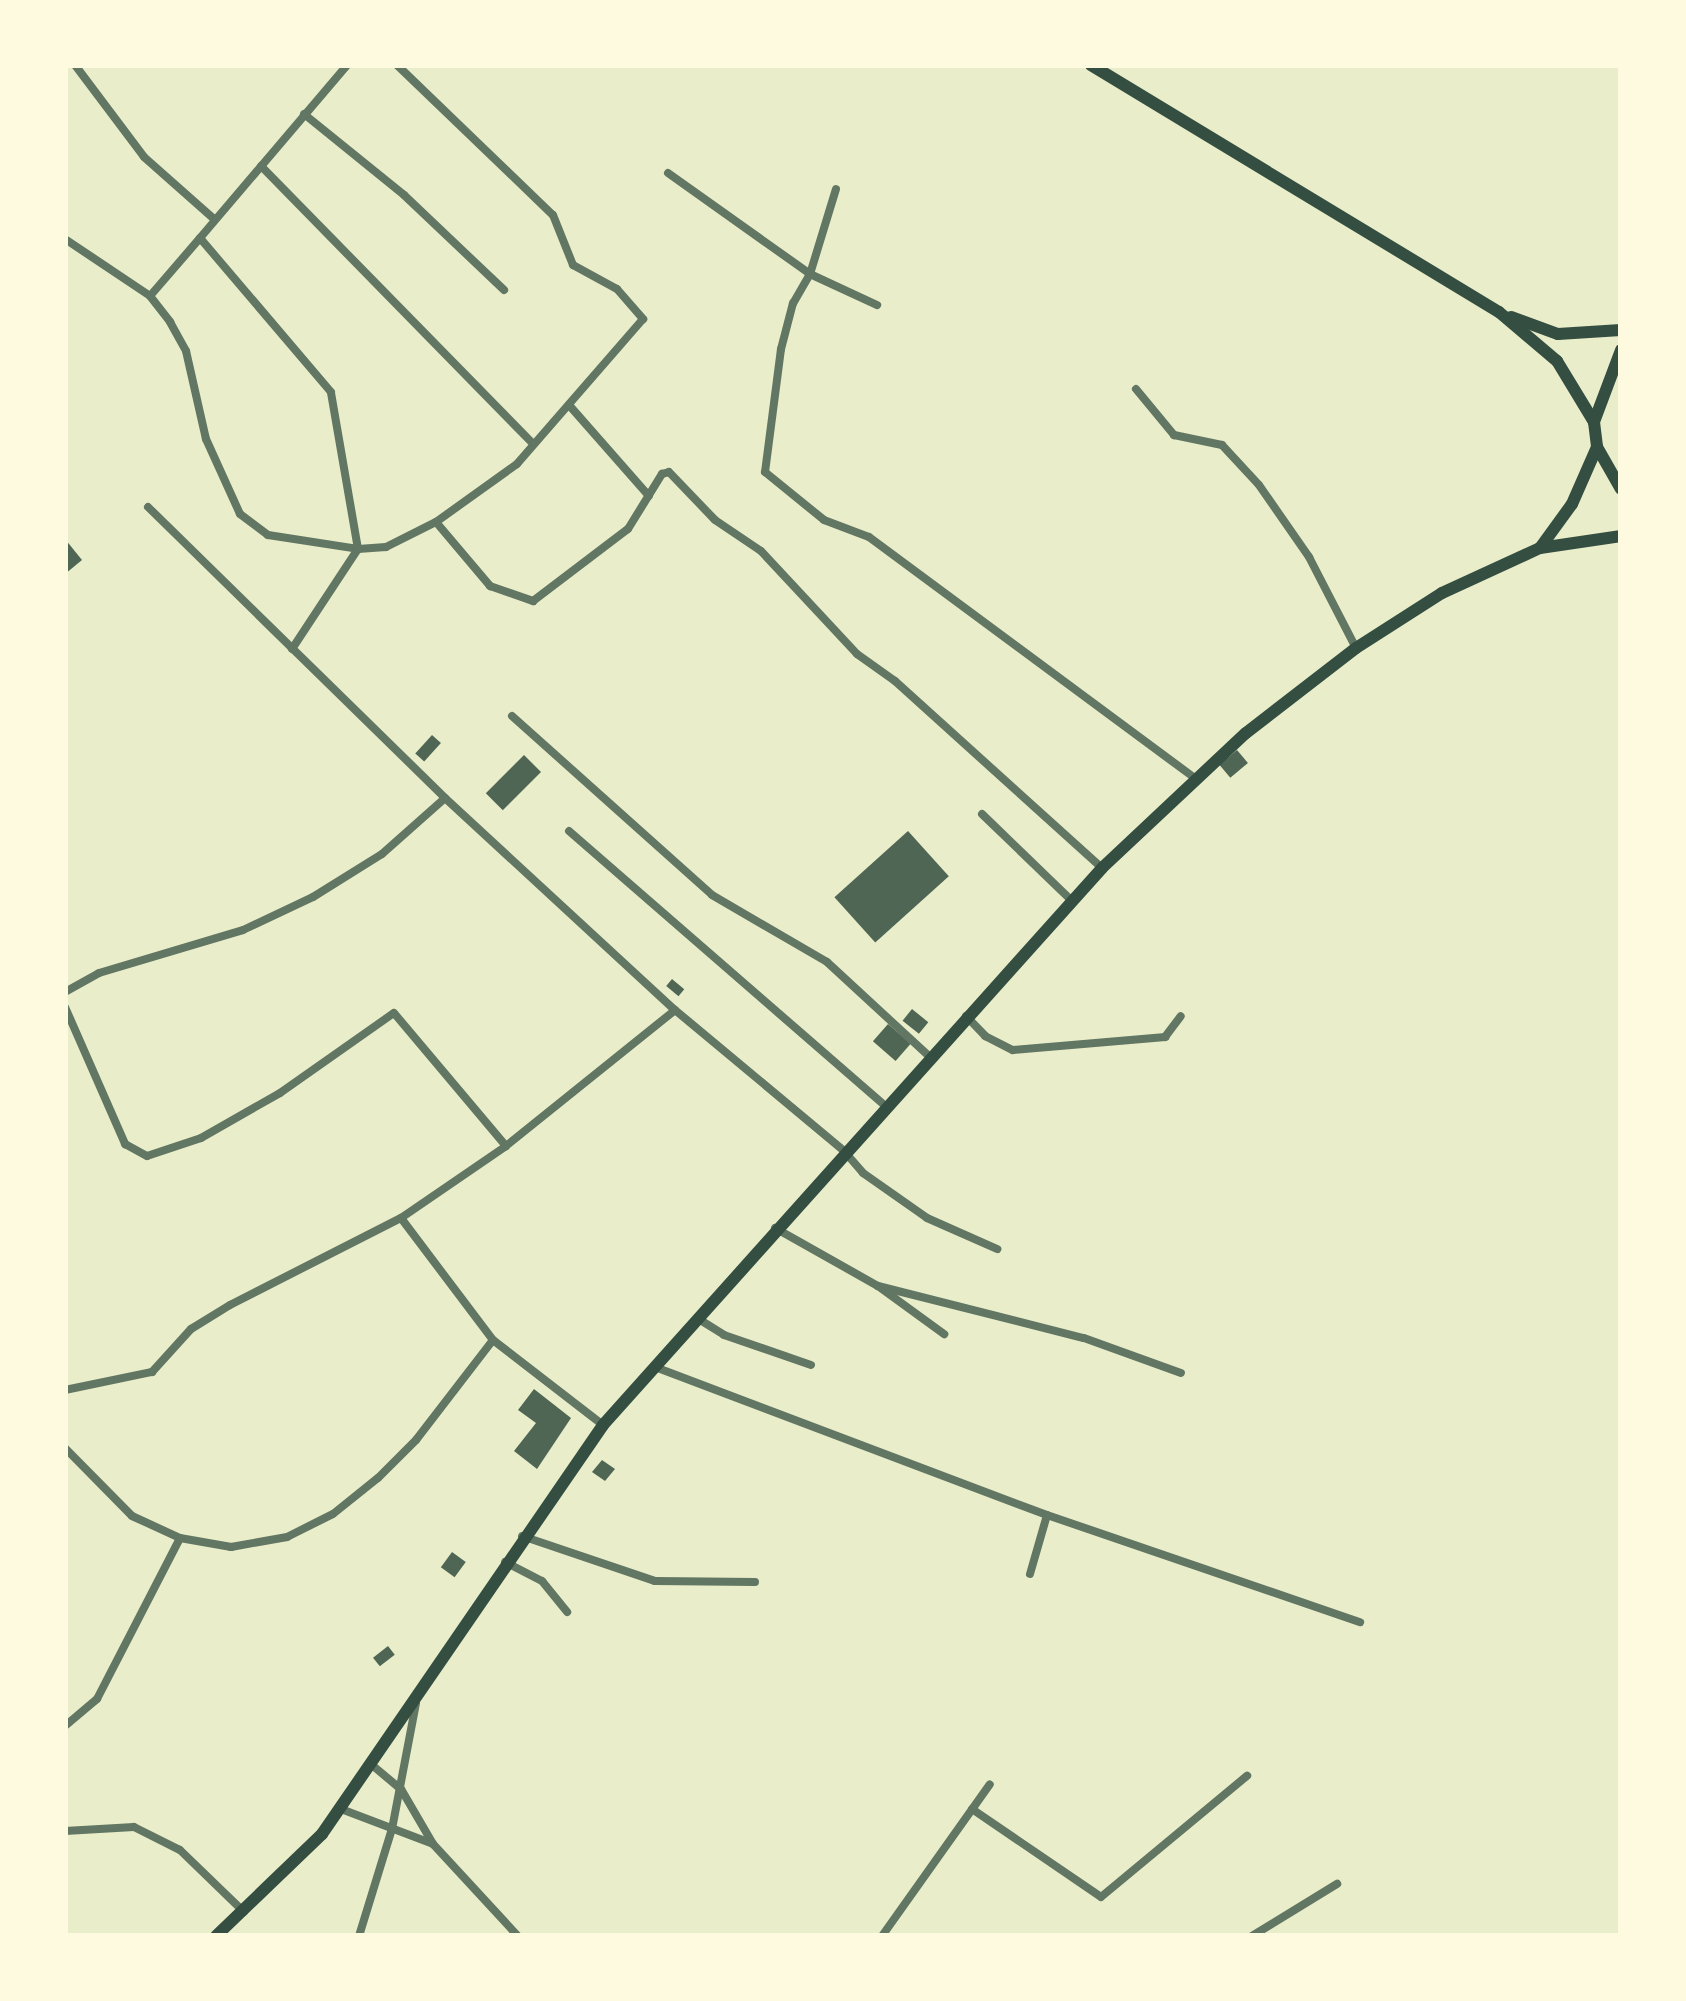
<!DOCTYPE html>
<style>
body{margin:0}
#map{position:relative;width:1686px;height:2001px;overflow:hidden;background:#e9edc9;font-family:Figtree,sans-serif}
div>[style]{position:absolute}
.building>*{inset:0;background:#4f6655;transform-origin:0 0}
.minor>*{height:8px;margin:-4px;padding:0 4px;transform-origin:4px;border-radius:4px;background:#617663}
.primary>*{height:12px;margin:-6px;padding:0 6px;transform-origin:6px;border-radius:6px;background:#344e41}
span{translate:-50% -50%;white-space:nowrap;text-align:center;line-height:1.15;-webkit-text-stroke:9px #fefae0;paint-order:stroke}
.frame{position:absolute;inset:0;border:68px solid #fefae0;pointer-events:none}
</style>
<div id="map">
<div class="building">
<i style="clip-path:polygon(65px 539px,82px 560px,65px 574px)"></i>
<i style="left:432px;top:735px;width:12px;height:25px;rotate:42deg"></i>
<i style="left:1237px;top:750px;width:17px;height:23px;rotate:50deg"></i>
<i style="left:524px;top:755px;width:24px;height:54px;rotate:45deg"></i>
<i style="left:908px;top:831px;width:61px;height:99px;rotate:48deg"></i>
<i style="left:672px;top:979px;width:16px;height:9px;rotate:40deg"></i>
<i style="left:912px;top:1009px;width:21px;height:15px;rotate:39deg"></i>
<i style="left:888px;top:1024px;width:30px;height:23px;rotate:41deg"></i>
<i style="clip-path:polygon(534px 1389px,571px 1418px,537px 1469px,514px 1451px,536px 1423px,518px 1410px)"></i>
<i style="clip-path:polygon(602px 1460px,615px 1469px,605px 1481px,592px 1472px)"></i>
<i style="left:452px;top:1552px;width:17px;height:19px;rotate:36deg"></i>
<i style="left:388px;top:1646px;width:11px;height:19px;rotate:52deg"></i>
</div>
<div class="minor">
<i style="left:75px;top:65px;width:115px;rotate:53.1deg"></i>
<i style="left:144px;top:157px;width:92px;rotate:41.5deg"></i>
<i style="left:397px;top:65px;width:216px;rotate:43.9deg"></i>
<i style="left:553px;top:215px;width:54px;rotate:68.2deg"></i>
<i style="left:573px;top:265px;width:50px;rotate:28.6deg"></i>
<i style="left:617px;top:289px;width:40px;rotate:49deg"></i>
<i style="left:643px;top:319px;width:192px;rotate:131deg"></i>
<i style="left:517px;top:464px;width:100px;rotate:144.4deg"></i>
<i style="left:304px;top:114px;width:129px;rotate:39deg"></i>
<i style="left:404px;top:195px;width:138px;rotate:43.5deg"></i>
<i style="left:261px;top:166px;width:386px;rotate:45.6deg"></i>
<i style="left:668px;top:173px;width:174px;rotate:35.4deg"></i>
<i style="left:810px;top:274px;width:34px;rotate:120deg"></i>
<i style="left:793px;top:303px;width:48px;rotate:104.6deg"></i>
<i style="left:781px;top:349px;width:124px;rotate:97.4deg"></i>
<i style="left:765px;top:472px;width:76px;rotate:39.1deg"></i>
<i style="left:824px;top:520px;width:48px;rotate:20.7deg"></i>
<i style="left:869px;top:537px;width:405px;rotate:36.5deg"></i>
<i style="left:836px;top:189px;width:89px;rotate:107deg"></i>
<i style="left:810px;top:274px;width:74px;rotate:24.8deg"></i>
<i style="left:65px;top:239px;width:102px;rotate:33.8deg"></i>
<i style="left:150px;top:296px;width:33px;rotate:52deg"></i>
<i style="left:170px;top:322px;width:33px;rotate:61deg"></i>
<i style="left:186px;top:351px;width:90px;rotate:77.2deg"></i>
<i style="left:206px;top:439px;width:82px;rotate:65.6deg"></i>
<i style="left:240px;top:514px;width:35px;rotate:37deg"></i>
<i style="left:268px;top:535px;width:91px;rotate:8.8deg"></i>
<i style="left:358px;top:549px;width:28px;rotate:-4deg"></i>
<i style="left:386px;top:547px;width:56px;rotate:-26.6deg"></i>
<i style="left:436px;top:522px;width:84px;rotate:49.8deg"></i>
<i style="left:490px;top:586px;width:46px;rotate:19.2deg"></i>
<i style="left:533px;top:601px;width:119px;rotate:-37.2deg"></i>
<i style="left:628px;top:529px;width:65px;rotate:-58.3deg"></i>
<i style="left:662px;top:474px;width:7px;rotate:-16deg"></i>
<i style="left:669px;top:472px;width:66px;rotate:46.2deg"></i>
<i style="left:715px;top:520px;width:55px;rotate:34deg"></i>
<i style="left:761px;top:551px;width:141px;rotate:47deg"></i>
<i style="left:857px;top:654px;width:47px;rotate:35.4deg"></i>
<i style="left:895px;top:681px;width:279px;rotate:42.1deg"></i>
<i style="left:150px;top:296px;width:77px;rotate:-49.2deg"></i>
<i style="left:1136px;top:389px;width:60px;rotate:50.4deg"></i>
<i style="left:1174px;top:435px;width:49px;rotate:11.8deg"></i>
<i style="left:1222px;top:445px;width:54px;rotate:47.2deg"></i>
<i style="left:1259px;top:485px;width:88px;rotate:55.2deg"></i>
<i style="left:1309px;top:557px;width:102px;rotate:62.7deg"></i>
<i style="left:569px;top:405px;width:121px;rotate:48.7deg"></i>
<i style="left:148px;top:507px;width:416px;rotate:44.4deg"></i>
<i style="left:445px;top:798px;width:313px;rotate:42.7deg"></i>
<i style="left:675px;top:1010px;width:220px;rotate:39.8deg"></i>
<i style="left:844px;top:1151px;width:29px;rotate:49deg"></i>
<i style="left:863px;top:1173px;width:78px;rotate:35.1deg"></i>
<i style="left:927px;top:1218px;width:77px;rotate:23.9deg"></i>
<i style="left:292px;top:649px;width:120px;rotate:-56.6deg"></i>
<i style="left:358px;top:549px;width:159px;rotate:-99.8deg"></i>
<i style="left:331px;top:392px;width:202px;rotate:-130.4deg"></i>
<i style="left:200px;top:238px;width:227px;rotate:-49.6deg"></i>
<i style="left:512px;top:716px;width:268px;rotate:41.8deg"></i>
<i style="left:712px;top:895px;width:133px;rotate:30.2deg"></i>
<i style="left:827px;top:962px;width:139px;rotate:42.7deg"></i>
<i style="left:982px;top:814px;width:125px;rotate:44deg"></i>
<i style="left:569px;top:831px;width:417px;rotate:41deg"></i>
<i style="left:65px;top:992px;width:39px;rotate:-29deg"></i>
<i style="left:99px;top:973px;width:150px;rotate:-16.6deg"></i>
<i style="left:243px;top:930px;width:77px;rotate:-25.2deg"></i>
<i style="left:313px;top:897px;width:81px;rotate:-31.9deg"></i>
<i style="left:382px;top:854px;width:84px;rotate:-41.6deg"></i>
<i style="left:65px;top:1007px;width:150px;rotate:66.3deg"></i>
<i style="left:125px;top:1144px;width:25px;rotate:29deg"></i>
<i style="left:147px;top:1156px;width:57px;rotate:-18.4deg"></i>
<i style="left:201px;top:1138px;width:91px;rotate:-29.7deg"></i>
<i style="left:280px;top:1093px;width:139px;rotate:-35.1deg"></i>
<i style="left:394px;top:1013px;width:174px;rotate:49.9deg"></i>
<i style="left:966px;top:1016px;width:28px;rotate:46deg"></i>
<i style="left:985px;top:1036px;width:31px;rotate:27deg"></i>
<i style="left:1013px;top:1050px;width:153px;rotate:-4.9deg"></i>
<i style="left:1165px;top:1037px;width:26px;rotate:-53deg"></i>
<i style="left:401px;top:1218px;width:153px;rotate:53deg"></i>
<i style="left:493px;top:1340px;width:139px;rotate:37.7deg"></i>
<i style="left:775px;top:1228px;width:118px;rotate:29.4deg"></i>
<i style="left:878px;top:1286px;width:82px;rotate:36deg"></i>
<i style="left:878px;top:1286px;width:212px;rotate:14.2deg"></i>
<i style="left:1084px;top:1338px;width:103px;rotate:19.8deg"></i>
<i style="left:697px;top:1318px;width:32px;rotate:32deg"></i>
<i style="left:724px;top:1335px;width:92px;rotate:19deg"></i>
<i style="left:655px;top:1367px;width:419px;rotate:20.7deg"></i>
<i style="left:1047px;top:1515px;width:331px;rotate:18.9deg"></i>
<i style="left:65px;top:1390px;width:89px;rotate:-11.7deg"></i>
<i style="left:152px;top:1372px;width:58px;rotate:-47.8deg"></i>
<i style="left:191px;top:1329px;width:46px;rotate:-31.6deg"></i>
<i style="left:230px;top:1305px;width:192px;rotate:-27deg"></i>
<i style="left:401px;top:1218px;width:127px;rotate:-34.4deg"></i>
<i style="left:506px;top:1146px;width:217px;rotate:-38.8deg"></i>
<i style="left:65px;top:1448px;width:95px;rotate:45.4deg"></i>
<i style="left:132px;top:1516px;width:53px;rotate:24.6deg"></i>
<i style="left:180px;top:1538px;width:52px;rotate:10deg"></i>
<i style="left:231px;top:1547px;width:57px;rotate:-10.1deg"></i>
<i style="left:287px;top:1537px;width:51px;rotate:-26.6deg"></i>
<i style="left:333px;top:1514px;width:58px;rotate:-38.7deg"></i>
<i style="left:378px;top:1478px;width:54px;rotate:-45deg"></i>
<i style="left:416px;top:1440px;width:126px;rotate:-52.4deg"></i>
<i style="left:522px;top:1536px;width:140px;rotate:18.7deg"></i>
<i style="left:655px;top:1581px;width:100px;rotate:0.6deg"></i>
<i style="left:505px;top:1562px;width:42px;rotate:27.2deg"></i>
<i style="left:542px;top:1581px;width:40px;rotate:51deg"></i>
<i style="left:1030px;top:1574px;width:61px;rotate:-73.9deg"></i>
<i style="left:65px;top:1726px;width:42px;rotate:-40.2deg"></i>
<i style="left:97px;top:1699px;width:181px;rotate:-62.7deg"></i>
<i style="left:372px;top:1765px;width:38px;rotate:40deg"></i>
<i style="left:401px;top:1789px;width:64px;rotate:59.8deg"></i>
<i style="left:433px;top:1844px;width:125px;rotate:47.3deg"></i>
<i style="left:341px;top:1809px;width:98px;rotate:20.8deg"></i>
<i style="left:972px;top:1809px;width:156px;rotate:34.3deg"></i>
<i style="left:1101px;top:1897px;width:190px;rotate:-39.7deg"></i>
<i style="left:65px;top:1831px;width:69px;rotate:-3.3deg"></i>
<i style="left:134px;top:1827px;width:51px;rotate:26.6deg"></i>
<i style="left:180px;top:1850px;width:89px;rotate:44.1deg"></i>
<i style="left:359px;top:1936px;width:112px;rotate:-72.9deg"></i>
<i style="left:392px;top:1829px;width:128px;rotate:-79.2deg"></i>
<i style="left:882px;top:1936px;width:186px;rotate:-54.6deg"></i>
<i style="left:1252px;top:1936px;width:100px;rotate:-31.5deg"></i>
</div>
<div class="primary">
<i style="left:1091px;top:65px;width:477px;rotate:31.2deg"></i>
<i style="left:1499px;top:312px;width:76px;rotate:40.2deg"></i>
<i style="left:1557px;top:361px;width:71px;rotate:58.8deg"></i>
<i style="left:1511px;top:317px;width:50px;rotate:19.9deg"></i>
<i style="left:1558px;top:334px;width:63px;rotate:-3.6deg"></i>
<i style="left:1621px;top:350px;width:77px;rotate:110.6deg"></i>
<i style="left:1594px;top:422px;width:25px;rotate:83deg"></i>
<i style="left:1597px;top:447px;width:48px;rotate:60.3deg"></i>
<i style="left:1540px;top:548px;width:54px;rotate:-54deg"></i>
<i style="left:1572px;top:504px;width:62px;rotate:-66.3deg"></i>
<i style="left:216px;top:1936px;width:147px;rotate:-43.9deg"></i>
<i style="left:322px;top:1834px;width:496px;rotate:-55.5deg"></i>
<i style="left:603px;top:1425px;width:748px;rotate:-48.14deg"></i>
<i style="left:1102px;top:868px;width:197px;rotate:-43.2deg"></i>
<i style="left:1246px;top:733px;width:139px;rotate:-37.7deg"></i>
<i style="left:1356px;top:648px;width:102px;rotate:-32.6deg"></i>
<i style="left:1442px;top:593px;width:108px;rotate:-24.7deg"></i>
<i style="left:1540px;top:548px;width:82px;rotate:-8.4deg"></i>
</div>
<div class="frame"></div>
</div>
